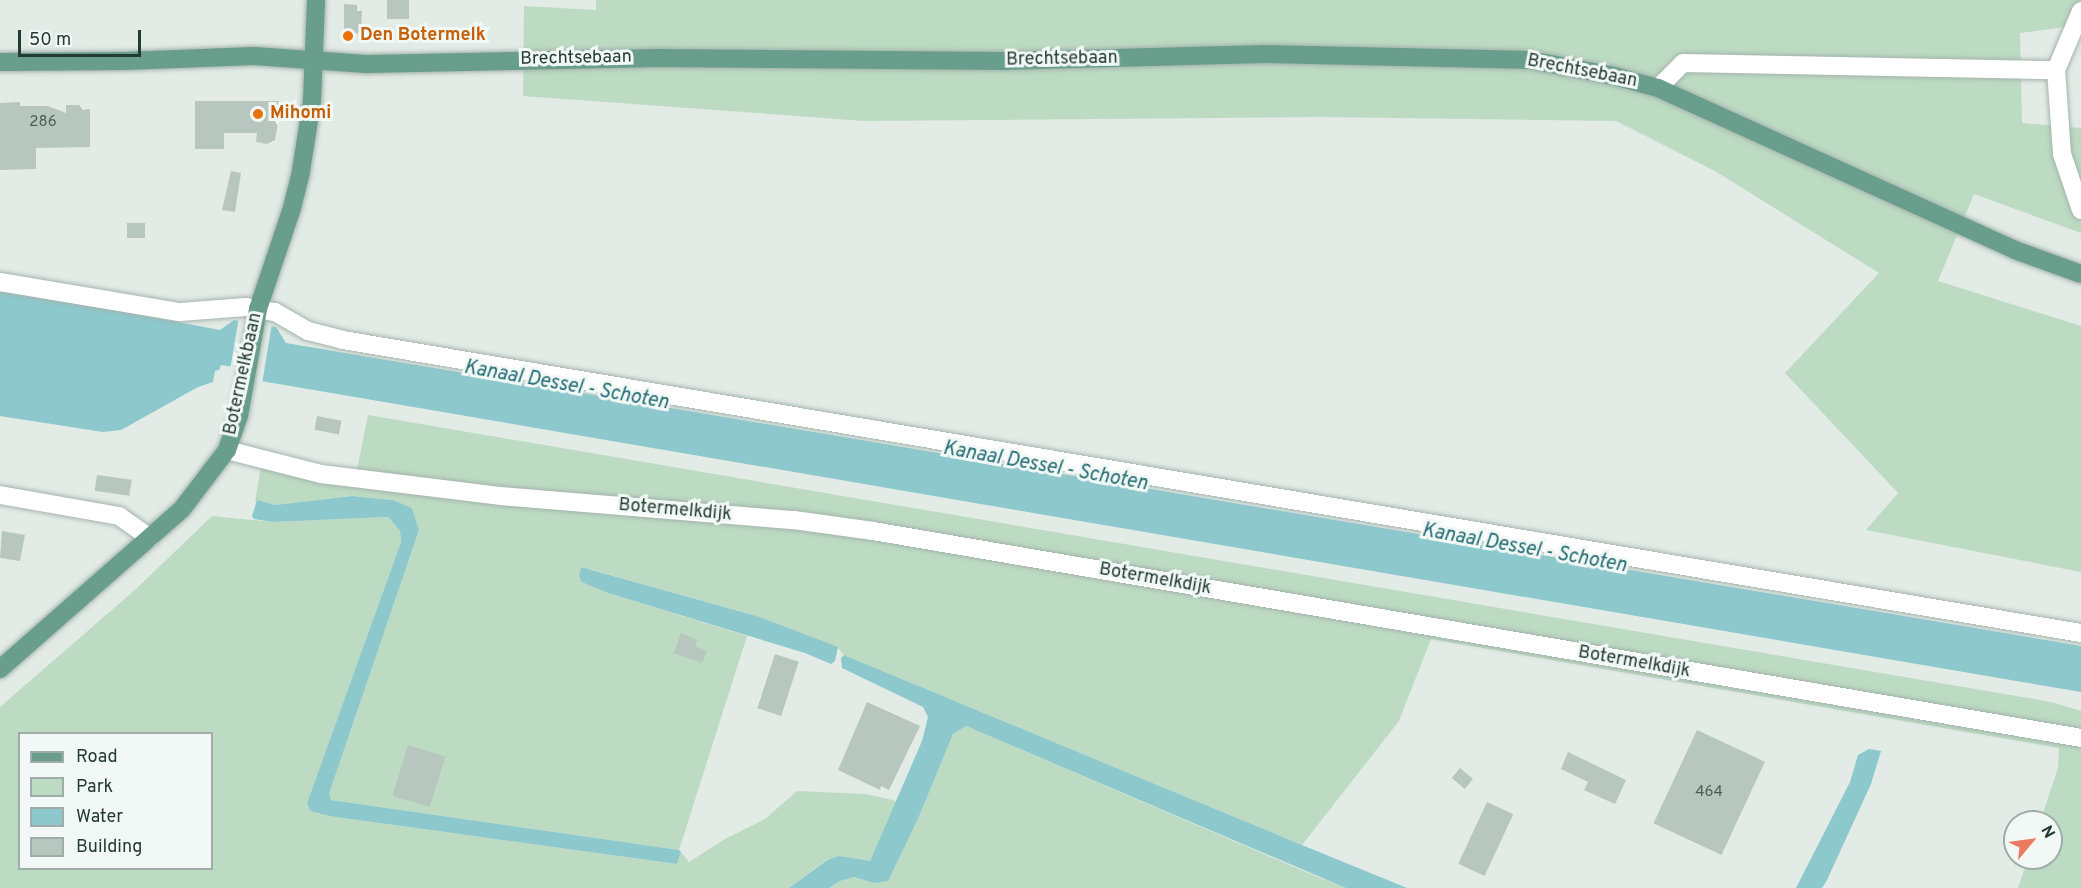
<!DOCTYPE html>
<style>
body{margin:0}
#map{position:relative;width:2081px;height:888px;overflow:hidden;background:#e2ebe6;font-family:Overpass,sans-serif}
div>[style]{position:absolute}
.green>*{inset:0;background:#bcdbc2}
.water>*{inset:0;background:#8dc8cd}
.pier>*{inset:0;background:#e2ebe6}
.building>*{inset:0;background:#b7c6bf;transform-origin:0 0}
.roads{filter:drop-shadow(0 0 2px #a5b3ad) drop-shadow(0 0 2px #a5b3ad)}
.minor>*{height:18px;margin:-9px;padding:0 9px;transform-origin:9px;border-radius:9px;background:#fff}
.major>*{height:18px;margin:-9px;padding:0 9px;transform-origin:9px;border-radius:9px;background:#699e8d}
.dots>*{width:16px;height:16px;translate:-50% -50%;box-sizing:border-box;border:3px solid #f2f8f5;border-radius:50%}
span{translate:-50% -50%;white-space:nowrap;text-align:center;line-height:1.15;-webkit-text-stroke:6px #f2f8f5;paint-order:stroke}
.number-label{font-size:15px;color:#485e56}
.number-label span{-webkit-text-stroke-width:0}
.food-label{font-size:18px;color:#c56008;font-weight:700}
.left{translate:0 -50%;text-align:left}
.street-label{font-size:18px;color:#233b33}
.water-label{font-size:20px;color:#216b73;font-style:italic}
.legend{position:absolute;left:18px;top:732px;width:195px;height:138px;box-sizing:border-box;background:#f2f8f5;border:2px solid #9faca7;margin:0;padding:8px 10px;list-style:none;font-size:18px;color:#233b33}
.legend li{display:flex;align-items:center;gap:12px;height:30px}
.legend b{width:30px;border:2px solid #9faca7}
.north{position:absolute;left:2003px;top:810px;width:60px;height:60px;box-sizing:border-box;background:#f2f8f5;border:2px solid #9faca7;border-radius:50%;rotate:61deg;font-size:16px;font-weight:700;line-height:24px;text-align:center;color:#233b33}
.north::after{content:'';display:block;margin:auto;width:21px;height:27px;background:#ea7a62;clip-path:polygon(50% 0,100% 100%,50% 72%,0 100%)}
.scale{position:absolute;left:18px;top:30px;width:123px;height:27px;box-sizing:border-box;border:3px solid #233b33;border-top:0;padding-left:8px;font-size:18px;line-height:21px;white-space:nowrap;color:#233b33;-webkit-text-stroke:4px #f2f8f5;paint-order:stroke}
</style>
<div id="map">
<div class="green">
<i style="clip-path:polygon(596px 0,2081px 0,2081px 25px,2020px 33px,2022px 123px,2081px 128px,2081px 233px,1974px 194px,1938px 281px,2081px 326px,2081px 572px,1866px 530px,1898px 493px,1785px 373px,1879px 273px,1715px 171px,1616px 121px,1319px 117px,865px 121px,523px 96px,524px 6px,596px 10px)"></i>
<i style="clip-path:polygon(368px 415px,2051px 702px,2081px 711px,2081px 888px,2018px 888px,2028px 858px,2051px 858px,2051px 822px,2040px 822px,2058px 768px,2059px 748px,1431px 639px,1399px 721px,1302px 845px,844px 655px,837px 647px,760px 617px,582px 567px,580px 576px,608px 593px,747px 636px,679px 850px,331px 800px,329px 794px,419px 530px,412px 508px,393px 500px,352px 496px,275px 505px,255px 501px,261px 467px,354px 484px)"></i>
<i style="clip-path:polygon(evenodd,212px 516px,272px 522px,388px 517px,400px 531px,401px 542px,307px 803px,310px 811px,329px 816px,677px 864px,681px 852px,689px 862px,725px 839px,765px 819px,797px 791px,866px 794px,896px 801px,870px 861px,827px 859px,789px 888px,0 888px,0 707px,136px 589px,212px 516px,20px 734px,212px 734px,212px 868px,20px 868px,20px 734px)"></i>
<i style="clip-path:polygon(966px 726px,1313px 875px,1346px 888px,829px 888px,840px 881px,854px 877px,874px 883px,894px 868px,918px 819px,953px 734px)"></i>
</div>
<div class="water">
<i style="clip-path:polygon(0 288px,220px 330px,234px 320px,276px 327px,286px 343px,2081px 646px,2081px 692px,261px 381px,262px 372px,221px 365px,219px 370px,215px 371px,213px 382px,198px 387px,121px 430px,103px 432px,0 416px)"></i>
<i style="clip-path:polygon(352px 496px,393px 500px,412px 508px,419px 530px,329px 794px,331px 800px,679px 850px,681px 852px,677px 864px,329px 816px,310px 811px,307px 803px,401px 542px,400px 531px,388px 517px,272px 522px,254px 519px,252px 516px,257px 500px,275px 505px)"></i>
<i style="clip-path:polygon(581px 567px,760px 617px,838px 647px,835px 661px,831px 664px,805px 653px,608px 593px,582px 582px,579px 576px)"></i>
<i style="clip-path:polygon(844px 655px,1302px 845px,1407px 888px,1346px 888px,966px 726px,953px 734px,918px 819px,888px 881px,874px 883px,854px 877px,840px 881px,829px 888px,789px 888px,827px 860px,839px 856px,870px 861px,922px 741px,928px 717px,923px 707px,842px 668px,841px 658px)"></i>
<i style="clip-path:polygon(1869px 749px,1881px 751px,1871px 784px,1827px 880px,1822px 888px,1796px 888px,1850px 782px,1858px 755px)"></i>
</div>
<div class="pier">
<i style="clip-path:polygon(239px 317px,272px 323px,262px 384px,258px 382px,259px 375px,230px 370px)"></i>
</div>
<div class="building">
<i style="left:387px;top:0;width:22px;height:19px"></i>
<i style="clip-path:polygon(344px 4px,357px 5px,357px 11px,362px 11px,361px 33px,344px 34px)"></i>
<i style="clip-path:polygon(195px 101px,278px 101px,281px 105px,275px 140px,267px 144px,256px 142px,257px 133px,224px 133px,224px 149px,195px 149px)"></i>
<i style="clip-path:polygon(20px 102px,20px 106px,48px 106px,66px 113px,66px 105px,79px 105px,83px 110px,90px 109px,90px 147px,36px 148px,36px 169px,0 170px,0 103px)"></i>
<i style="clip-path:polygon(231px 171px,241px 173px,235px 212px,222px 210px)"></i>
<i style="left:127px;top:223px;width:18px;height:15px"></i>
<i style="left:317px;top:416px;width:25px;height:14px;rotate:11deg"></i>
<i style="left:97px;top:475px;width:35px;height:16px;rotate:8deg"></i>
<i style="clip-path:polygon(2px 531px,25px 535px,20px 561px,0 558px)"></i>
<i style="clip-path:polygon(681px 633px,697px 640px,695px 646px,707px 651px,702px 663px,674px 653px)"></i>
<i style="left:775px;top:654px;width:25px;height:57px;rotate:18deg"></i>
<i style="clip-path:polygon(867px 702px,920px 726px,889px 790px,881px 786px,880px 790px,838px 770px)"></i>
<i style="left:1697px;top:730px;width:75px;height:103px;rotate:25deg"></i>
<i style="left:408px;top:745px;width:39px;height:53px;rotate:17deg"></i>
<i style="clip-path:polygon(1568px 752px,1626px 780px,1615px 804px,1584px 790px,1588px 782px,1561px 769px)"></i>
<i style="left:1460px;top:768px;width:17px;height:13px;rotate:40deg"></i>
<i style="left:1487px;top:802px;width:29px;height:68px;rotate:25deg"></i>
</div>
<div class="roads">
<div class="minor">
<i style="left:2081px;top:11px;width:64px;rotate:113deg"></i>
<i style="left:2056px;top:70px;width:84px;rotate:85.9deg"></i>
<i style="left:2062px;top:154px;width:59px;rotate:71.3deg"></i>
<i style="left:1658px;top:88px;width:35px;rotate:-45deg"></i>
<i style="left:1683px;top:63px;width:373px;rotate:1.1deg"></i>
<i style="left:0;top:282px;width:182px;rotate:9.5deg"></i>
<i style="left:180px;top:312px;width:66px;rotate:-4.3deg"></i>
<i style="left:246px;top:307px;width:29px;rotate:10deg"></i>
<i style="left:275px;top:312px;width:38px;rotate:30deg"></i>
<i style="left:308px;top:331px;width:36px;rotate:14deg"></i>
<i style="left:343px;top:340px;width:1763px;rotate:9.57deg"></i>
<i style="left:227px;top:450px;width:97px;rotate:14.3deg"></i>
<i style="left:321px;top:474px;width:180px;rotate:7deg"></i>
<i style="left:500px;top:496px;width:295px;rotate:4.7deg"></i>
<i style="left:794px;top:520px;width:80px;rotate:7.9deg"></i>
<i style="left:873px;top:531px;width:1226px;rotate:9.72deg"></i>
<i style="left:0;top:495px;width:121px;rotate:10deg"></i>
<i style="left:119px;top:516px;width:38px;rotate:35deg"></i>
</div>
<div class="major">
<i style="left:0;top:62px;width:125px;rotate:-0.5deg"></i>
<i style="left:125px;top:61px;width:129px;rotate:-2.2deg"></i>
<i style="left:254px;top:56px;width:112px;rotate:4.1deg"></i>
<i style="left:366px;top:64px;width:291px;rotate:-1.2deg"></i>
<i style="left:657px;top:58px;width:345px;rotate:0.5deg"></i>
<i style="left:1002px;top:61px;width:263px;rotate:-1.5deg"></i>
<i style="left:1265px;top:54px;width:265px;rotate:1.3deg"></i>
<i style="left:1530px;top:60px;width:86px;rotate:10.8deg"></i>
<i style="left:1614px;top:76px;width:46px;rotate:15.3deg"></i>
<i style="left:1658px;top:88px;width:392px;rotate:24.4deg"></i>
<i style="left:2015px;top:250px;width:70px;rotate:20deg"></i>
<i style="left:0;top:669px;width:242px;rotate:-41.3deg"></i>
<i style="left:182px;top:509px;width:74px;rotate:-52.7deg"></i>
<i style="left:227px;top:450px;width:36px;rotate:-71deg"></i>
<i style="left:239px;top:416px;width:109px;rotate:-79.9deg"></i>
<i style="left:258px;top:309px;width:107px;rotate:-71.4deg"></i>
<i style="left:292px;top:208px;width:38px;rotate:-76deg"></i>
<i style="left:301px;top:171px;width:71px;rotate:-81.1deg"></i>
<i style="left:312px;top:101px;width:101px;rotate:-87.7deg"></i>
</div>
</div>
<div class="dots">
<i style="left:348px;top:36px;background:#e8710a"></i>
<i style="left:258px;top:114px;background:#e8710a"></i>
</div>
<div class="number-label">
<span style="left:43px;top:123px">286</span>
<span style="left:1709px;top:793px">464</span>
</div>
<div class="food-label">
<span class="left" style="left:360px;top:36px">Den Botermelk</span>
<span class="left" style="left:270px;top:114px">Mihomi</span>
</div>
<div class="street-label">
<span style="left:576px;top:59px;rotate:-1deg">Brechtsebaan</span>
<span style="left:1062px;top:60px;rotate:-1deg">Brechtsebaan</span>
<span style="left:1582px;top:72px;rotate:11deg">Brechtsebaan</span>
<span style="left:244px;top:374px;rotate:-78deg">Botermelkbaan</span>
<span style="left:675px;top:511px;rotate:5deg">Botermelkdijk</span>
<span style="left:1155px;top:580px;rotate:10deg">Botermelkdijk</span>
<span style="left:1634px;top:663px;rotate:10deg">Botermelkdijk</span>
</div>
<div class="water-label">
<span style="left:566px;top:386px;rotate:10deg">Kanaal Dessel - Schoten</span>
<span style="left:1045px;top:467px;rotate:10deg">Kanaal Dessel - Schoten</span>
<span style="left:1524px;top:549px;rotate:10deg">Kanaal Dessel - Schoten</span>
</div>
<ul class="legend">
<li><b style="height:8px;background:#699e8d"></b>Road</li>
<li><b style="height:16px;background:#bcdbc2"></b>Park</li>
<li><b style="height:16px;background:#8dc8cd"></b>Water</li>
<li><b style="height:16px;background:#b7c6bf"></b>Building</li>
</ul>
<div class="north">N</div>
<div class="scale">50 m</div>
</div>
